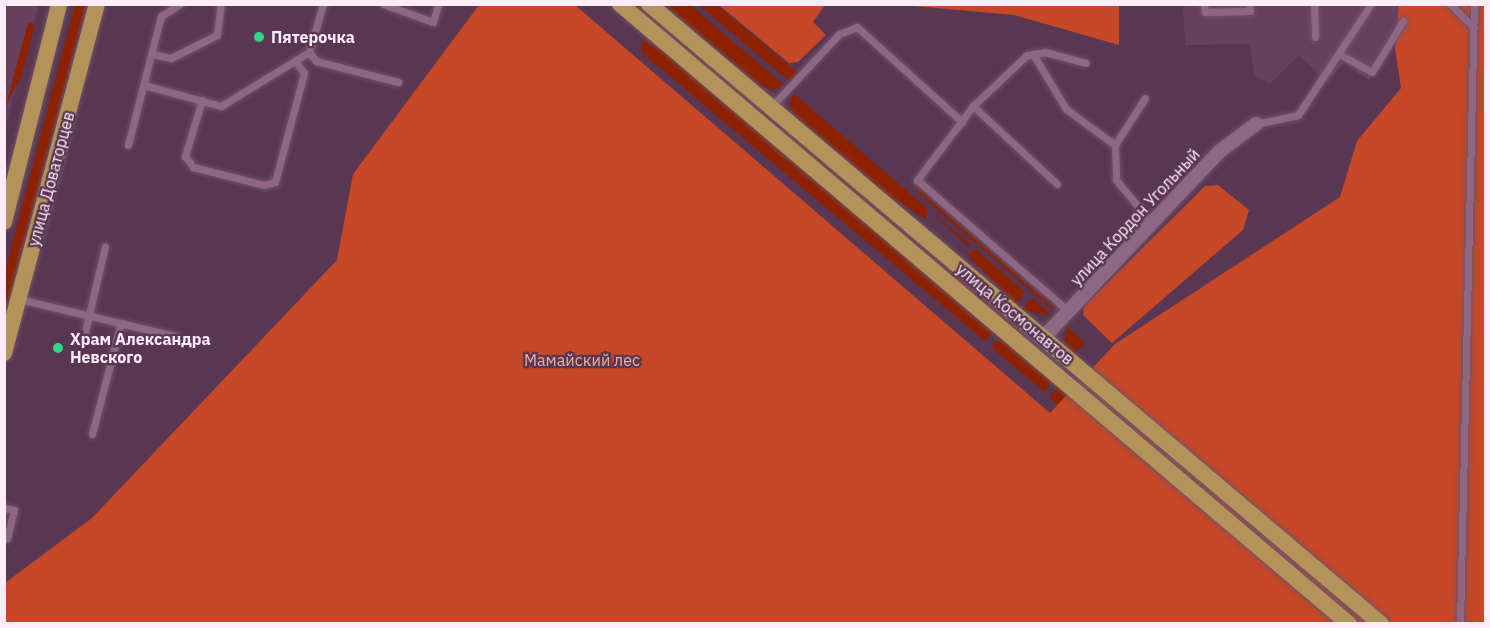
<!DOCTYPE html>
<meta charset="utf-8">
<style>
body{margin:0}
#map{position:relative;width:1490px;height:628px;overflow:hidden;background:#593651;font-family:"IBM Plex Sans",sans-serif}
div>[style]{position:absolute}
.built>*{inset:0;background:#68405f}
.green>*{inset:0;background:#8e2100;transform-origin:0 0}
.forest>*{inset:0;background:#c64827}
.roads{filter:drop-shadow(0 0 2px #6f5369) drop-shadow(0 0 2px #6f5369)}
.service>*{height:7px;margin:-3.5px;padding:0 3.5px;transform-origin:3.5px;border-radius:3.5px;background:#8d6784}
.minor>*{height:14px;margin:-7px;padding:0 7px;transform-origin:7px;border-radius:7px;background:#8d6784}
.primary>*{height:16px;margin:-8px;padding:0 8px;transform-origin:8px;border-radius:8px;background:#b39359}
.dots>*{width:16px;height:16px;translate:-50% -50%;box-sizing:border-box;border:3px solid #593651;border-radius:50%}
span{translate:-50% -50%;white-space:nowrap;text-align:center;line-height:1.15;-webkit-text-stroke:4.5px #593651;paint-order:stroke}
.poi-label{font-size:16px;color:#feecf9;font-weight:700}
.left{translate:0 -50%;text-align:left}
.street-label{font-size:16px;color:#feecf9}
.park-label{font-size:16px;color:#eeaf9e}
.frame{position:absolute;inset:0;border:6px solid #feecf9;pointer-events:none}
</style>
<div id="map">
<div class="built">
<i style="clip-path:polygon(5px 5px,39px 5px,5px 128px)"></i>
<i style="clip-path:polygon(1183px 5px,1477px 5px,1412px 16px,1369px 80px,1344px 63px,1327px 82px,1299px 55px,1270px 84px,1254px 75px,1250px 44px,1185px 45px)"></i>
</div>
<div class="green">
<i style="clip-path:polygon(75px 5px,86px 5px,5px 315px,5px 272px)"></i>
<i style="clip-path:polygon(631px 5px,643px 5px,1014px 322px,1012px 328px)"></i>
<i style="clip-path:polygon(665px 5px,690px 5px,785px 86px,771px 90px,760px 85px)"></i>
<i style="clip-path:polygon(699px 5px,717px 5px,797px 72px,789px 81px)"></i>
<i style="clip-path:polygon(28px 23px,35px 24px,22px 75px,6px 105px)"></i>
<i style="clip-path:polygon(643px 39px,671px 56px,993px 333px,985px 341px,641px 52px)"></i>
<i style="clip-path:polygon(793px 93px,928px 209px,925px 219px,888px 195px,795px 115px,789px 104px)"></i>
<i style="left:917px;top:188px;width:182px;height:3px;rotate:41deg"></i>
<i style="clip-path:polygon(933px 213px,972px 246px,967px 246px)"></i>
<i style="clip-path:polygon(976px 250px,1025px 292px,1016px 304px,967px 254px)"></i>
<i style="clip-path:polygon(1032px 298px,1052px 316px,1022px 310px)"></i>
<i style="clip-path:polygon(1066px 326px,1085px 343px,1073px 355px,1065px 342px)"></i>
<i style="left:999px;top:338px;width:69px;height:12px;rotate:40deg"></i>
<i style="clip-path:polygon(1058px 387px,1091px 415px,1104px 447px,1049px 397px)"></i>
</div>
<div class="forest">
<i style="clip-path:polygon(479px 5px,575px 5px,1050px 413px,1115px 344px,1340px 197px,1357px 141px,1401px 88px,1395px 48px,1399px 5px,1485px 5px,1485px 623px,5px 624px,5px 583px,92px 518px,337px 260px,353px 174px)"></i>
<i style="clip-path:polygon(719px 5px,825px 5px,813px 22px,826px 35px,798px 62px,789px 63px)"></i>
<i style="clip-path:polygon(902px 5px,1119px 5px,1119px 45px,1014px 15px)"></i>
<i style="clip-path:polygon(1218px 185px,1249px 210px,1243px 230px,1112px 343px,1083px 315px,1084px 306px,1205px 186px)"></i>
</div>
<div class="roads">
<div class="service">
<i style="left:323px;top:4px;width:50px;rotate:106.3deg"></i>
<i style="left:309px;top:52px;width:11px;rotate:52deg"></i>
<i style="left:316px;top:61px;width:85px;rotate:14.4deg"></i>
<i style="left:383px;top:4px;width:53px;rotate:19.8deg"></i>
<i style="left:433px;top:22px;width:19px;rotate:-74deg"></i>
<i style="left:1204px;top:4px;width:8px;rotate:83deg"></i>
<i style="left:1205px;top:12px;width:45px;rotate:-1.3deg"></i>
<i style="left:1250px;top:11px;width:7px;rotate:-98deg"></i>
<i style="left:1314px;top:4px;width:33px;rotate:88deg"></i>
<i style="left:1450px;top:4px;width:34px;rotate:45deg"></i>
<i style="left:152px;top:54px;width:19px;rotate:12deg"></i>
<i style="left:171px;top:58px;width:51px;rotate:-26.6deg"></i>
<i style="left:217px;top:35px;width:31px;rotate:-83deg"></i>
<i style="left:1033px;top:54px;width:64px;rotate:59deg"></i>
<i style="left:1066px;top:109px;width:61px;rotate:36.3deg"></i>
<i style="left:1341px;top:55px;width:35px;rotate:29deg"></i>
<i style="left:1372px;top:72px;width:60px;rotate:-58.7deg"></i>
<i style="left:144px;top:85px;width:80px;rotate:15.3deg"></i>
<i style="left:221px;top:106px;width:103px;rotate:-31.5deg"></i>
<i style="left:1145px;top:98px;width:56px;rotate:122.6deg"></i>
<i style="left:1115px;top:145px;width:35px;rotate:88deg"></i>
<i style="left:1116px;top:180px;width:56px;rotate:50.1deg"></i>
<i style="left:202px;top:100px;width:59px;rotate:106.9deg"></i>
<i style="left:185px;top:156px;width:14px;rotate:54deg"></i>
<i style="left:193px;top:167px;width:73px;rotate:14.2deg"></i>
<i style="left:264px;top:185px;width:11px;rotate:-15deg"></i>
<i style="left:275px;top:182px;width:113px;rotate:-75.1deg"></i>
<i style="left:304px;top:73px;width:15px;rotate:-127deg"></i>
<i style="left:973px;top:106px;width:74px;rotate:-43.4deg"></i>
<i style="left:1027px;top:55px;width:18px;rotate:-9deg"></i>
<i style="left:1045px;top:52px;width:42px;rotate:15deg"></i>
<i style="left:771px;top:107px;width:100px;rotate:-47deg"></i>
<i style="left:839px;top:34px;width:19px;rotate:-21deg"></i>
<i style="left:857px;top:27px;width:142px;rotate:42.1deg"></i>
<i style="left:1256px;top:124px;width:43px;rotate:-12.1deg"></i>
<i style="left:1298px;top:115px;width:133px;rotate:-56.7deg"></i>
<i style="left:128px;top:145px;width:133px;rotate:-75.7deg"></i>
<i style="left:161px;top:16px;width:22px;rotate:-32deg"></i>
<i style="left:1057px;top:184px;width:115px;rotate:-137.1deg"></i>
<i style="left:973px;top:106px;width:93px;rotate:127.1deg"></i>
<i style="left:917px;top:180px;width:200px;rotate:40.9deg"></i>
<i style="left:19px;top:299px;width:163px;rotate:13.4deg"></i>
<i style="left:85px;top:332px;width:88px;rotate:-76.9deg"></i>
<i style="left:92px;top:434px;width:115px;rotate:-75.4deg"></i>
<i style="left:4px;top:508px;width:10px;rotate:11deg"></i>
<i style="left:14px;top:510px;width:29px;rotate:104deg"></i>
<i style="left:1460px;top:624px;width:620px;rotate:-88.71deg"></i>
</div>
<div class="minor">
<i style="left:1043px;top:338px;width:257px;rotate:-46.6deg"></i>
<i style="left:1220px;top:151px;width:45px;rotate:-36.9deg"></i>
</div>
<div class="primary">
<i style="left:620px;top:4px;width:957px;rotate:40.38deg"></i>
<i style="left:649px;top:4px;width:959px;rotate:40.26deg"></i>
<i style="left:4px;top:222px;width:225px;rotate:-75.8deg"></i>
<i style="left:4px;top:353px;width:361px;rotate:-75.1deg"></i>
</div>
</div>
<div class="dots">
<i style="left:259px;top:37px;background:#2dd883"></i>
<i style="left:58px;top:348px;background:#2dd883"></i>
</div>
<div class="poi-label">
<span class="left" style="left:271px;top:37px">Пятерочка</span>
<span class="left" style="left:70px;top:348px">Храм Александра<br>Невского</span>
</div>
<div class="street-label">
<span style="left:51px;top:179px;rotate:-75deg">улица Доваторцев</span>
<span style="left:1135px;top:217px;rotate:-47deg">улица Кордон Угольный</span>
<span style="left:1015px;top:314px;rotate:40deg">улица Космонавтов</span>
</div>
<div class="park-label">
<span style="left:582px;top:360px">Мамайский лес</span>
</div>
<div class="frame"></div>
</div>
